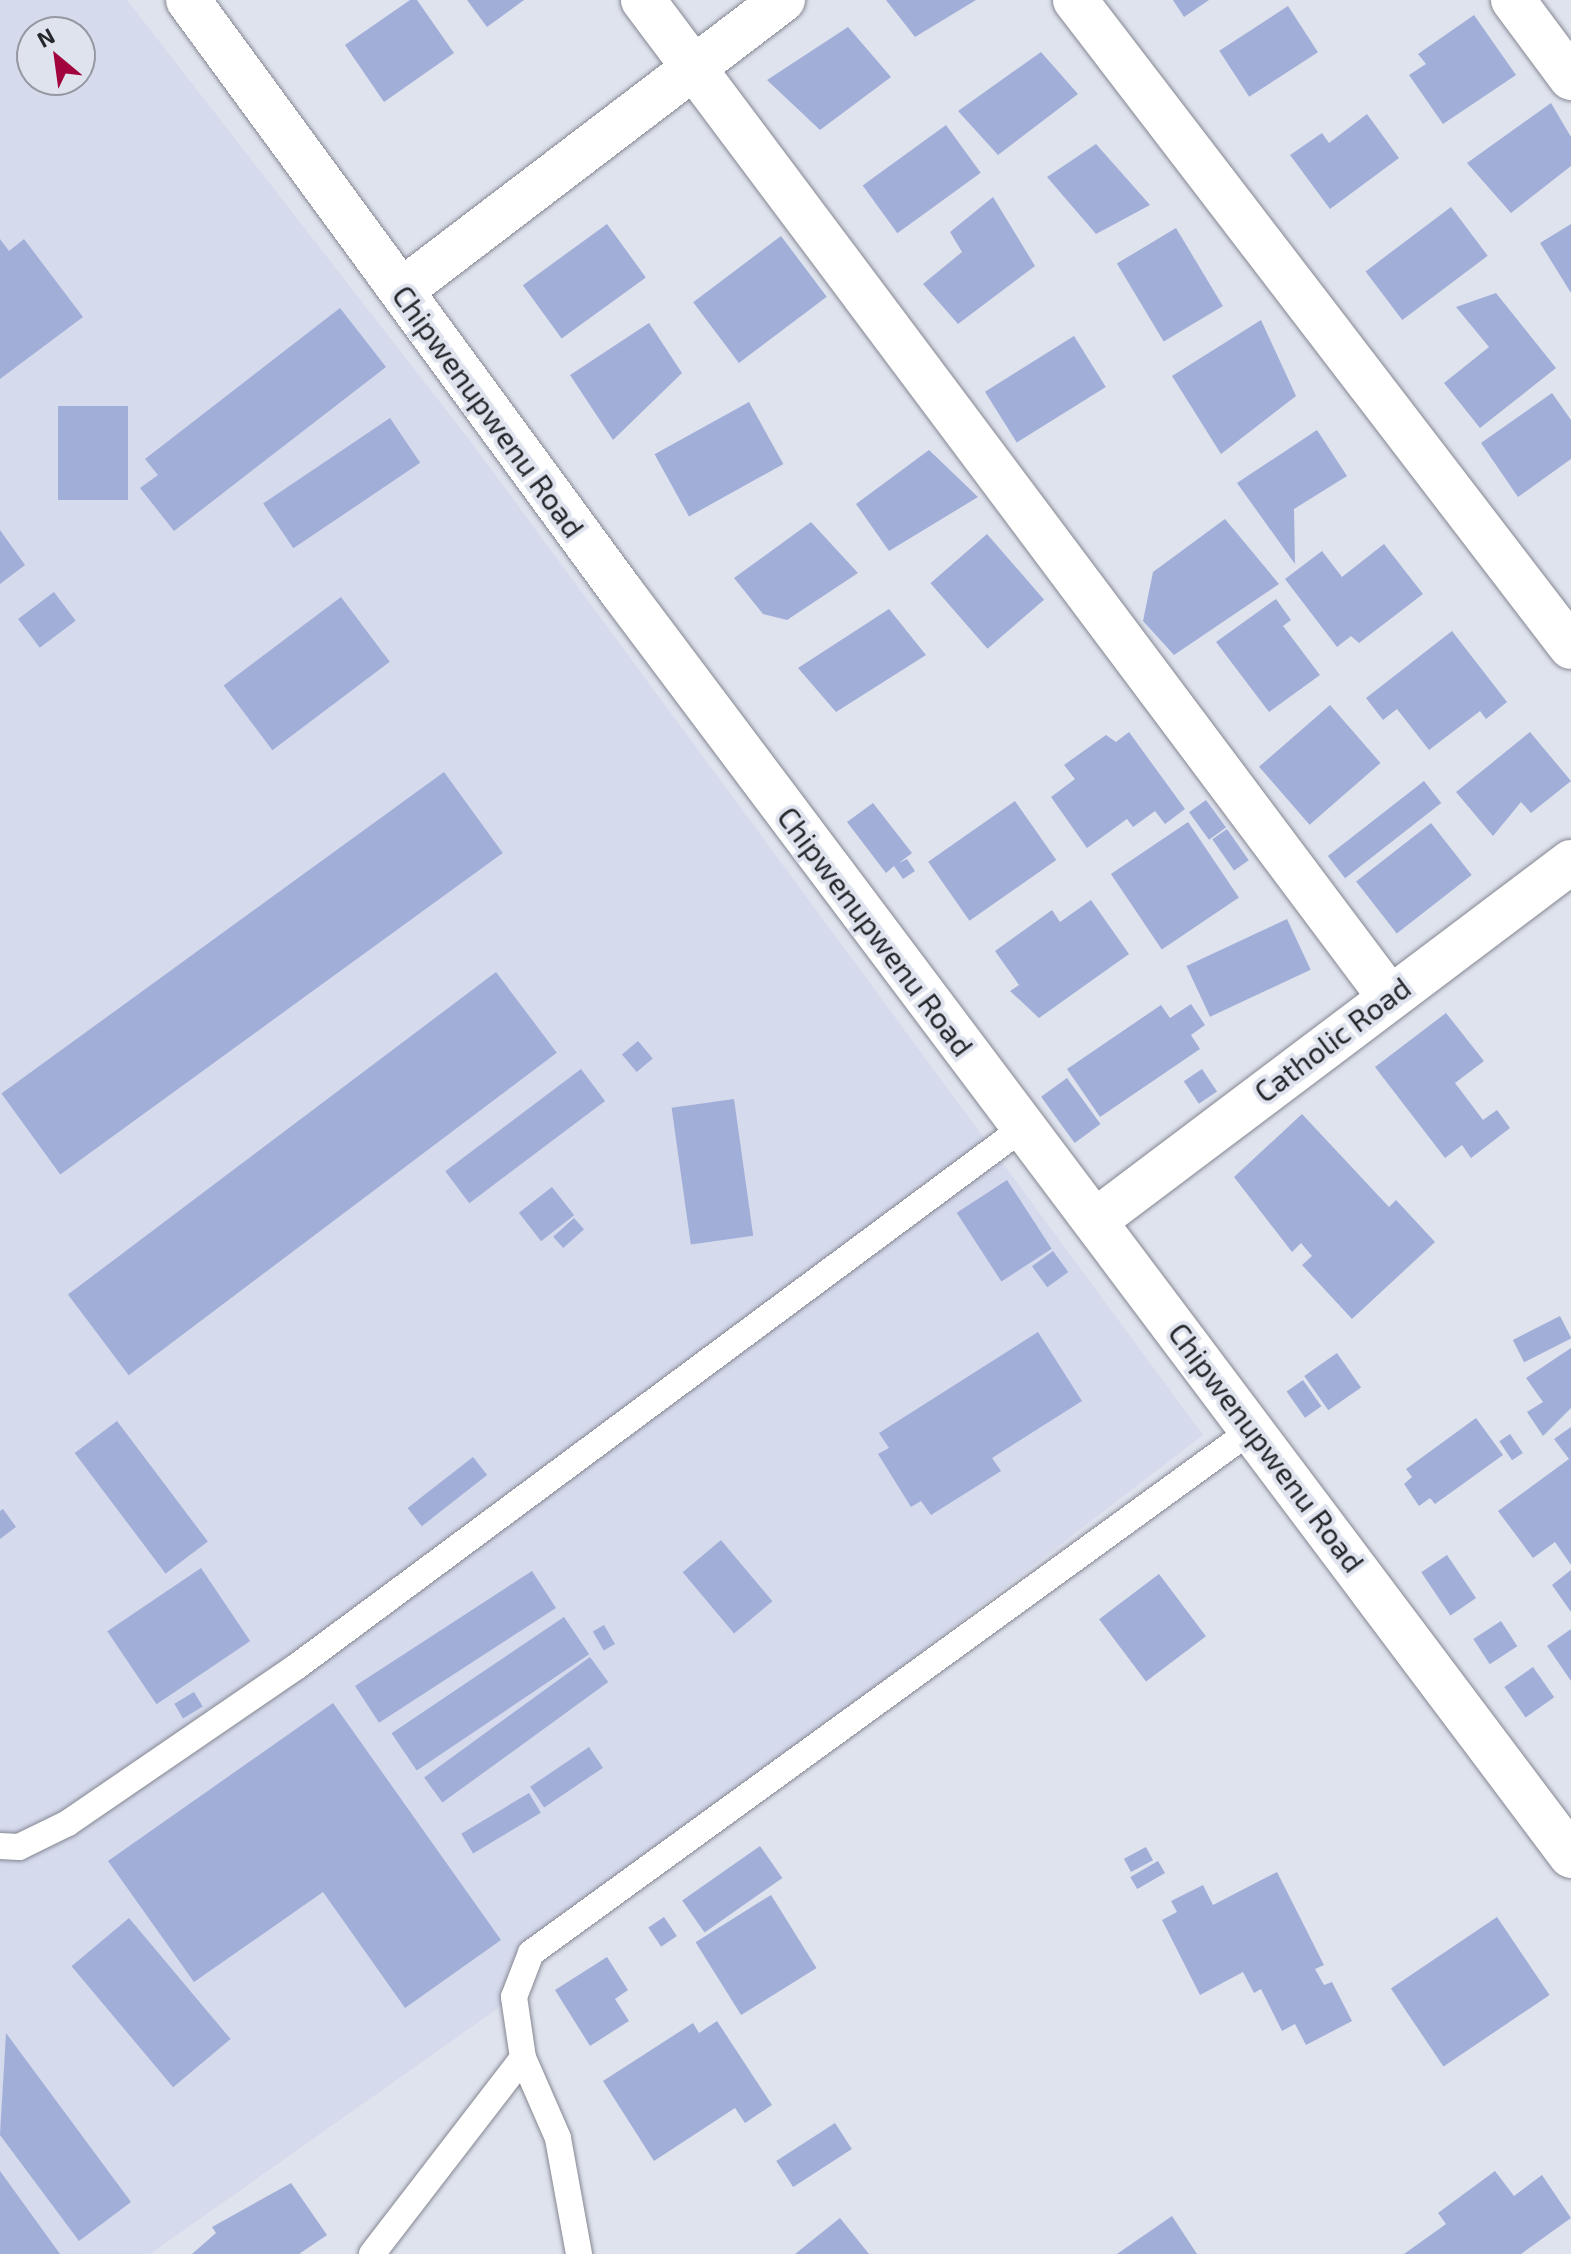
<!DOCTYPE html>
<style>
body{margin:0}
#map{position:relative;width:1571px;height:2254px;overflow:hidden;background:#dfe3ee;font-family:"Exo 2",sans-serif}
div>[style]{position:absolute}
.built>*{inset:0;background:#d5daed}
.building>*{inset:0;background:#a1aed8;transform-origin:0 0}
.roads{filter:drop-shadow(0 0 2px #848791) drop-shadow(0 0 2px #848791)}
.lane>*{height:26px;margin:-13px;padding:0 13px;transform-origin:13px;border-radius:13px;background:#fff}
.street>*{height:44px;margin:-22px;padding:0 22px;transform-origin:22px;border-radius:22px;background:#fff}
span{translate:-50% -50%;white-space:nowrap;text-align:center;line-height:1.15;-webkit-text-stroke:8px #dfe3ee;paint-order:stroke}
.street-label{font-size:30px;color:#25272b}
.north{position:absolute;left:16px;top:16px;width:80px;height:80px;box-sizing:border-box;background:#dfe3ee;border:2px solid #9598a0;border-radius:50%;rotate:331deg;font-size:22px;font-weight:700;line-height:32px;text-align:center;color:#25272b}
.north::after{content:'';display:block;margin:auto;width:28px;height:36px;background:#a2053d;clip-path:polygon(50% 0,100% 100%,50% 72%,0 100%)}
</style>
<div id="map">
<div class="built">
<i style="clip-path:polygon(evenodd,0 0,127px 0,471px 442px,1203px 1435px,567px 1924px,514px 1997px,150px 2254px,0 2254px,0 0,32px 32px,80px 32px,80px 80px,32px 80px,32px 32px)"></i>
</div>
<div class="building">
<i style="clip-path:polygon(410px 0,417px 0,454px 53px,384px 102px,345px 45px)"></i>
<i style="clip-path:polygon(467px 0,524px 0,487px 27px)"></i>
<i style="clip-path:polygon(886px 0,976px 0,915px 37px)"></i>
<i style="clip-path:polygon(1173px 0,1209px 0,1184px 17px)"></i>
<i style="left:1288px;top:6px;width:55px;height:82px;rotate:57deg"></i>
<i style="clip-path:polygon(1474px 15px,1516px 75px,1443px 124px,1409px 75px,1426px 64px,1418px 54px)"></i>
<i style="clip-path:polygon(848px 27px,891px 77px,820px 130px,767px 80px)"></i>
<i style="clip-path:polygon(1041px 52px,1078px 94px,998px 155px,958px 111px)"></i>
<i style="clip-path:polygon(1551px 103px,1571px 137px,1571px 166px,1511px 213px,1467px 163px)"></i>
<i style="clip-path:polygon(1367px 114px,1399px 158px,1330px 209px,1290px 155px,1322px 133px,1329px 143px)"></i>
<i style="left:946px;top:125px;width:59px;height:103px;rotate:54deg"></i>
<i style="clip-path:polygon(1096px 144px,1150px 205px,1096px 234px,1047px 177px)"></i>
<i style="clip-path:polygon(993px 197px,1035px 266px,958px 324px,923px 284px,962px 252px,950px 232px)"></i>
<i style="left:1451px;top:207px;width:61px;height:107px;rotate:53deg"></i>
<i style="left:607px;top:224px;width:66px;height:104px;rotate:54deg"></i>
<i style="clip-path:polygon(1571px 224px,1571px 293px,1540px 243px)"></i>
<i style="left:1176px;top:228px;width:91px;height:69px;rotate:59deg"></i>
<i style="left:781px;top:236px;width:76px;height:110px;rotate:53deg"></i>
<i style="clip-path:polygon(0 239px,9px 251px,24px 239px,83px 317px,0 379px)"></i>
<i style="clip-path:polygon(1496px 293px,1556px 368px,1480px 428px,1444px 383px,1489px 347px,1456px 307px)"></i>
<i style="clip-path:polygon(340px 308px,386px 367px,174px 531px,140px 488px,158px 475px,145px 459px)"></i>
<i style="clip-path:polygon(1261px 320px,1296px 396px,1221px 454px,1172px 376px)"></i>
<i style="clip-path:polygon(649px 323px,682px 373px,613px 440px,570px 375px)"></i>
<i style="left:1074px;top:336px;width:60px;height:105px;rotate:58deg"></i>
<i style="clip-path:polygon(1552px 393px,1571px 420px,1571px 459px,1518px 497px,1481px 443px)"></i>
<i style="left:749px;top:402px;width:71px;height:108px;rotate:61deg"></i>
<i style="left:128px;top:406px;width:94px;height:70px;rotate:90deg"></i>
<i style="left:390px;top:418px;width:54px;height:153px;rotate:56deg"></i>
<i style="clip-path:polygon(1317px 430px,1347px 476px,1294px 509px,1295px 564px,1237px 483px)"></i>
<i style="clip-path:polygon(929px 450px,978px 497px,889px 551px,856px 504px)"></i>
<i style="clip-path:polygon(1225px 519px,1279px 584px,1174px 655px,1143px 621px,1153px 572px)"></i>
<i style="clip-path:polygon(811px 522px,858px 573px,787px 620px,763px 614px,734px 578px)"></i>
<i style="clip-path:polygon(0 530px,25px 565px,0 584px)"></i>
<i style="left:987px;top:534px;width:87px;height:75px;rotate:49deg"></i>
<i style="clip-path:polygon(1384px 544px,1423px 594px,1359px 643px,1351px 636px,1337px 647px,1285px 579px,1322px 551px,1342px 577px)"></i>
<i style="left:54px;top:592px;width:36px;height:45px;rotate:53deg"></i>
<i style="left:341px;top:597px;width:81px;height:147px;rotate:53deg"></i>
<i style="clip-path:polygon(1276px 599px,1291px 620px,1283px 626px,1320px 675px,1269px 712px,1216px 642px)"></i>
<i style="clip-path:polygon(889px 609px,926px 655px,836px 712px,798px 668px)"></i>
<i style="clip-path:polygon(1452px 631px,1507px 702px,1486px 719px,1480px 711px,1429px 750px,1397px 709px,1383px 720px,1366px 698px)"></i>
<i style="left:1330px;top:705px;width:77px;height:94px;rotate:49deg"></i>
<i style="clip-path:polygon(1129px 732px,1185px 809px,1165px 824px,1155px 811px,1133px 827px,1127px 819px,1087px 848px,1051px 797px,1075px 779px,1064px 765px,1106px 735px,1116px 742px)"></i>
<i style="clip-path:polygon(1530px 732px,1571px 781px,1531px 813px,1521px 802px,1493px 836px,1456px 792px)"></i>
<i style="left:444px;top:772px;width:100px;height:547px;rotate:54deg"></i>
<i style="left:1424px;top:781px;width:28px;height:122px;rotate:52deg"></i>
<i style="left:1206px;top:800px;width:34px;height:21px;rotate:54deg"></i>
<i style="left:1015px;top:801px;width:72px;height:106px;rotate:55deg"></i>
<i style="clip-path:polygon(873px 803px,912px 853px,899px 863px,907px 859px,915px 871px,903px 879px,894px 866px,886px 873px,847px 822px)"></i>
<i style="left:1188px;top:822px;width:91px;height:93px;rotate:56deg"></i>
<i style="left:1431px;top:823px;width:66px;height:95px;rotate:52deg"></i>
<i style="left:1227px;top:829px;width:38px;height:18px;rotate:55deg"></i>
<i style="clip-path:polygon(1091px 900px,1129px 954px,1039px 1018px,1010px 991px,1019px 985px,995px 951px,1052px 910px,1060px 922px)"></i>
<i style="left:1287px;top:919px;width:56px;height:111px;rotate:65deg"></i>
<i style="left:496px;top:972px;width:101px;height:536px;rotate:53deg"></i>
<i style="clip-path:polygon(1191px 1004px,1205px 1025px,1191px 1035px,1200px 1049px,1100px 1117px,1067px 1069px,1161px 1005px,1170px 1018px)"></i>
<i style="clip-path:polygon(1446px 1013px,1484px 1061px,1455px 1083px,1483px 1120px,1497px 1110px,1510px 1128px,1471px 1158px,1462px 1145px,1445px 1158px,1375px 1067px)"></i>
<i style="left:638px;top:1041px;width:23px;height:21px;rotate:50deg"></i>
<i style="left:581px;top:1069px;width:40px;height:170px;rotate:53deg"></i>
<i style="left:1202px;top:1069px;width:27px;height:22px;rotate:56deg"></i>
<i style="left:1067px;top:1078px;width:57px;height:32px;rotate:54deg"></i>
<i style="left:734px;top:1099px;width:138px;height:63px;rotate:82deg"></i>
<i style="clip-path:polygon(1302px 1114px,1389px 1207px,1396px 1200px,1435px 1242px,1352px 1319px,1302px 1265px,1312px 1256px,1301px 1243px,1292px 1252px,1234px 1177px)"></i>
<i style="left:1007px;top:1180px;width:82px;height:60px;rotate:57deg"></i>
<i style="left:552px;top:1187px;width:36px;height:42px;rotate:52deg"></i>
<i style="left:574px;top:1218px;width:15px;height:28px;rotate:48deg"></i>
<i style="left:1053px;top:1251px;width:26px;height:26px;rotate:54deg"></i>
<i style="left:1560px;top:1316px;width:25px;height:53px;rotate:63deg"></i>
<i style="clip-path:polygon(1038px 1332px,1082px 1401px,992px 1458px,1001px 1471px,931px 1515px,921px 1501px,911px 1507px,878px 1454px,889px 1448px,879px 1433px)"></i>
<i style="clip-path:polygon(1571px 1348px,1571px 1408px,1543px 1436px,1527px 1412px,1543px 1402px,1526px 1378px)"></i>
<i style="left:1337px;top:1353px;width:42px;height:40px;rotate:55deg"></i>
<i style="left:1303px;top:1380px;width:32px;height:20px;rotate:55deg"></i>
<i style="clip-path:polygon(1476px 1418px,1503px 1455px,1435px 1504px,1430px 1498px,1419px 1506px,1404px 1484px,1412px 1477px,1406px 1469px)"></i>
<i style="left:117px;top:1421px;width:151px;height:53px;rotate:53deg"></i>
<i style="clip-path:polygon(1571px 1427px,1571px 1565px,1555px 1542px,1533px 1558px,1498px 1511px,1569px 1459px,1554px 1439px)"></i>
<i style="left:1510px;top:1434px;width:23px;height:13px;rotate:56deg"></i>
<i style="left:473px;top:1457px;width:23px;height:83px;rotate:52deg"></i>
<i style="clip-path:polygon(3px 1509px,16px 1527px,0 1539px,0 1511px)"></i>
<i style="left:721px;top:1540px;width:80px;height:50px;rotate:50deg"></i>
<i style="left:1447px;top:1555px;width:52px;height:31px;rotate:56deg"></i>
<i style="left:201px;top:1568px;width:88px;height:113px;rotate:56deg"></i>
<i style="clip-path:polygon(1571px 1570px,1571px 1612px,1552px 1585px)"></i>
<i style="left:532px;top:1571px;width:44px;height:211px;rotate:57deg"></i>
<i style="left:1159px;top:1574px;width:78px;height:75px;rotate:53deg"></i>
<i style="left:564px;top:1617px;width:45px;height:208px;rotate:56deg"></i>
<i style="left:1501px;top:1621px;width:30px;height:33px;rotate:57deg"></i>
<i style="left:604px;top:1625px;width:22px;height:13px;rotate:60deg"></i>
<i style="clip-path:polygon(1571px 1629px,1571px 1681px,1547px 1646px)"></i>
<i style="left:590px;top:1657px;width:31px;height:205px;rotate:54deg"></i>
<i style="left:1533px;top:1667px;width:37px;height:35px;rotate:55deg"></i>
<i style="left:194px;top:1692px;width:17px;height:23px;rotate:59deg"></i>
<i style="clip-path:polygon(333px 1703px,501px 1940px,405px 2008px,323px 1892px,194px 1982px,108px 1861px)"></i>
<i style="left:589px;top:1747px;width:25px;height:71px;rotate:56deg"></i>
<i style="left:529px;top:1793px;width:23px;height:79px;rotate:59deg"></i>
<i style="left:760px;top:1846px;width:39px;height:95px;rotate:55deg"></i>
<i style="left:1146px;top:1847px;width:15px;height:25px;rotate:62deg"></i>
<i style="left:1158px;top:1861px;width:14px;height:32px;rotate:60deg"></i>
<i style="clip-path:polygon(1277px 1872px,1324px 1965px,1315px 1969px,1324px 1985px,1332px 1982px,1352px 2021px,1306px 2045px,1295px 2024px,1282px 2031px,1261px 1989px,1254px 1993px,1243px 1972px,1200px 1995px,1162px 1920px,1177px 1912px,1171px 1901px,1203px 1885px,1213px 1905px)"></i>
<i style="left:771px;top:1895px;width:86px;height:89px;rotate:58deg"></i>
<i style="left:664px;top:1917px;width:23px;height:19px;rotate:56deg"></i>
<i style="left:1497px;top:1917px;width:94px;height:128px;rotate:56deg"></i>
<i style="left:129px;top:1918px;width:158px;height:75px;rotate:50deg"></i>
<i style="clip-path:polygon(607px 1957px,628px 1990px,615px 1999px,629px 2021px,590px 2046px,555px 1990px)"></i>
<i style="clip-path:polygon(717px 2021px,772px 2105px,745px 2123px,735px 2108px,654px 2161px,603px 2081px,693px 2023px,699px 2033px)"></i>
<i style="clip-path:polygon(6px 2033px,131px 2202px,79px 2241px,0 2135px)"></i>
<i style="left:835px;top:2123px;width:31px;height:70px;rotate:57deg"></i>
<i style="clip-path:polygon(0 2171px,60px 2254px,0 2254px)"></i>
<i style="clip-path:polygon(1495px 2171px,1514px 2196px,1542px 2175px,1571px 2218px,1521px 2254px,1404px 2254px,1446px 2224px,1438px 2213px)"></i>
<i style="clip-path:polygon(291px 2183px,327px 2235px,299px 2254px,192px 2254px,216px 2233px,212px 2227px)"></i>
<i style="clip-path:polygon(1172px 2216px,1197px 2254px,1117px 2254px)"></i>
<i style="clip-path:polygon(840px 2218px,869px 2254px,795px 2254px)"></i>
</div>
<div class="roads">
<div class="lane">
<i style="left:0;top:1846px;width:19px;rotate:3deg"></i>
<i style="left:19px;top:1847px;width:55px;rotate:-26.1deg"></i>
<i style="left:68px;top:1823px;width:276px;rotate:-34.4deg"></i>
<i style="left:296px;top:1667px;width:906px;rotate:-36.57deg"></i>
<i style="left:372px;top:2254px;width:247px;rotate:-52.4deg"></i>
<i style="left:579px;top:2254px;width:118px;rotate:-100.3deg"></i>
<i style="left:558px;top:2138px;width:87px;rotate:-113.6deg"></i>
<i style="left:523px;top:2058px;width:62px;rotate:-98.4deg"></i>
<i style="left:514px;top:1997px;width:47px;rotate:-68.9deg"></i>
<i style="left:531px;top:1953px;width:892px;rotate:-35.97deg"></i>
</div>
<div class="street">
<i style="left:188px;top:0;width:733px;rotate:53.77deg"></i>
<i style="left:621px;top:591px;width:1582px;rotate:53.09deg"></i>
<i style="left:643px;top:0;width:1243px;rotate:53.18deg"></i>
<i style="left:1075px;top:0;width:815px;rotate:52.53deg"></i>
<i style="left:1513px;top:0;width:97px;rotate:53.4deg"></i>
<i style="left:402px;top:290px;width:479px;rotate:-37.3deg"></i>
<i style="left:1096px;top:1220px;width:595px;rotate:-37deg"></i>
</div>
</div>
<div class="street-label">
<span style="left:489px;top:411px;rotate:54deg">Chipwenupwenu Road</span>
<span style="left:876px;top:931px;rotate:53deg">Chipwenupwenu Road</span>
<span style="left:1332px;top:1039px;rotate:-37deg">Catholic Road</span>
<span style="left:1267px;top:1447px;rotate:53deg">Chipwenupwenu Road</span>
</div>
<div class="north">N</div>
</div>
